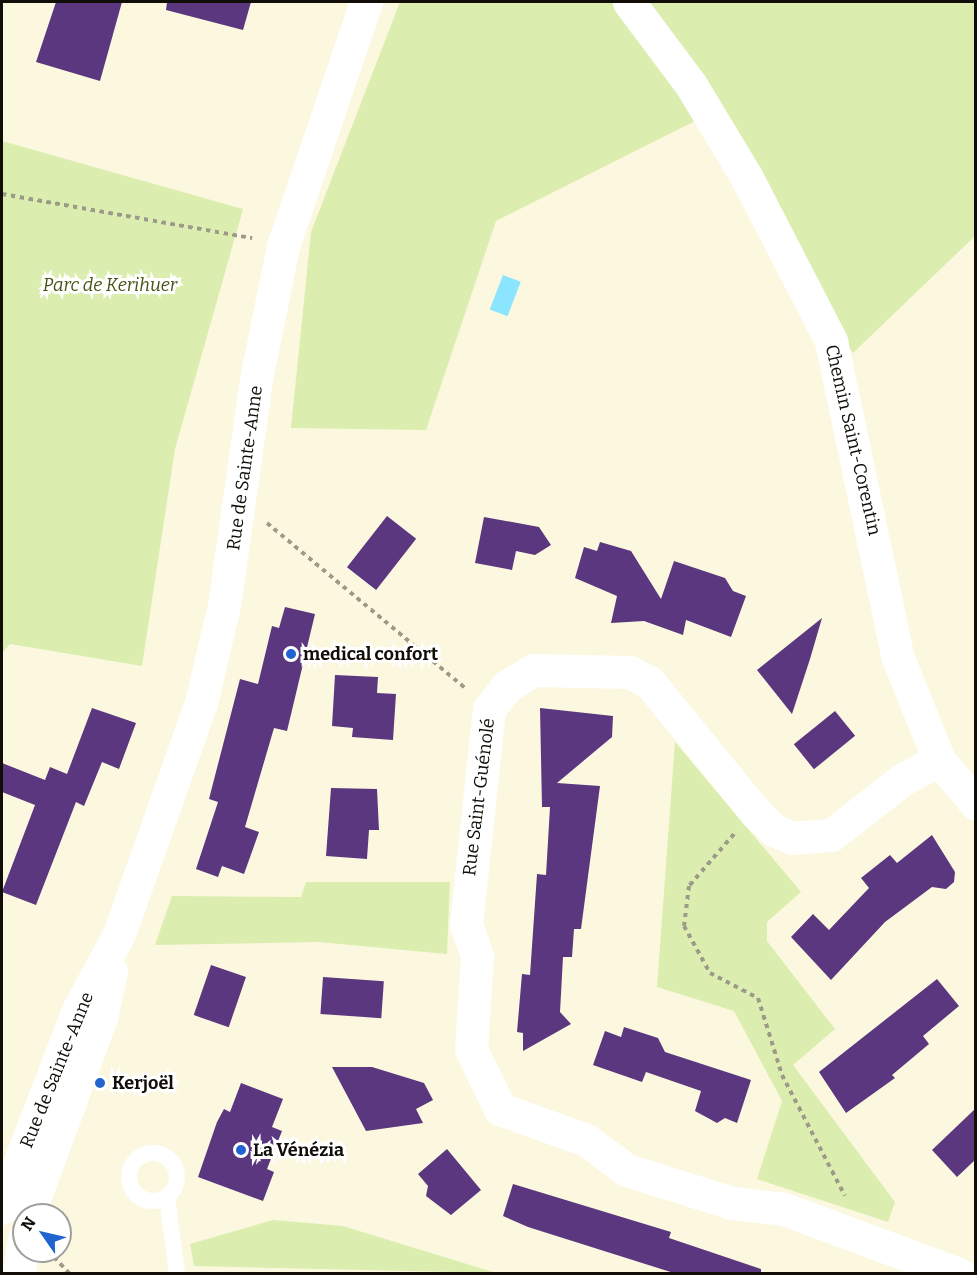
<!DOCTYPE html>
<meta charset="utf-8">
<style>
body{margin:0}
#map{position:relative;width:977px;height:1275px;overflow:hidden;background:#fcf8e0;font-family:Bitter,serif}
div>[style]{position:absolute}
.green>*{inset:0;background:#dbedaf}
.water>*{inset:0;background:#8be5ff;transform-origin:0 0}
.building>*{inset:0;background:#5a377e;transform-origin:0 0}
.path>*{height:4px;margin-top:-2px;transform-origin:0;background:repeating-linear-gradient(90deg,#9e9a89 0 4.5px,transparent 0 9px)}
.lane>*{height:16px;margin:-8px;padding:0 8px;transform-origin:8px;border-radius:8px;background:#fff}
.lane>.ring{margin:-8px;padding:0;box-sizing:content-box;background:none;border:16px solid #fff;border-radius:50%}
.street>*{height:33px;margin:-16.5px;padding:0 16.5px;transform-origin:16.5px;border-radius:16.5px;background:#fff}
.secondary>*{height:33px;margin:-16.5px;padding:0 16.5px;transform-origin:16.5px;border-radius:16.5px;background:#fff}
.dots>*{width:16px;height:16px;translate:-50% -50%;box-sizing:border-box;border:3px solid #fff;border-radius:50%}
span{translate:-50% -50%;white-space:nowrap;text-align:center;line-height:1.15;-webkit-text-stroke:6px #fff;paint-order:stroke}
.park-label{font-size:18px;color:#455314;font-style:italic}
.street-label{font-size:18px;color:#100e07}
.poi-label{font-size:18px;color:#100e07;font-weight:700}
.left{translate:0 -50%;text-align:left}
.frame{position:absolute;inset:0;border:3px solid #100e07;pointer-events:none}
.north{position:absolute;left:12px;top:1203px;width:60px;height:60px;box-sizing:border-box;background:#fff;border:2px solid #9f9f9c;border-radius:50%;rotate:304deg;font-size:16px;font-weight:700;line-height:24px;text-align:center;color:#100e07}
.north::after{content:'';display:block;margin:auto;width:21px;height:27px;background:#2163cf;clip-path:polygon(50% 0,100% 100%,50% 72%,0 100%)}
</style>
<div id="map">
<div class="green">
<i style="clip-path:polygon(400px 2px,975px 2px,975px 236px,853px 353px,695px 121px,496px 221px,426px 430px,291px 428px,311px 232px)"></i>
<i style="clip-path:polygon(2px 141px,243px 209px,175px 449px,142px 666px,10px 644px,2px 653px)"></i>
<i style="clip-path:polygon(675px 742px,801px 892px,767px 922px,767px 941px,835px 1029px,793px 1065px,895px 1202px,888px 1222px,757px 1179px,782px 1101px,734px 1011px,657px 987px)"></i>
<i style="clip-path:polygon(306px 882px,450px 882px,447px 954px,318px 942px,155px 945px,172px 896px,301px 897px)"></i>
<i style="clip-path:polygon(273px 1220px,343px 1226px,496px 1273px,194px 1266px,190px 1244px)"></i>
</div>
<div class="water">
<i style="left:503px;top:275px;width:19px;height:37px;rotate:21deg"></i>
</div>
<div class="building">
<i style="clip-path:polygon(56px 2px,122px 2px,100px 81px,36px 62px)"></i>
<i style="clip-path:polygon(167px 2px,251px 2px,243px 30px,166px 10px)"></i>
<i style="left:387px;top:516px;width:37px;height:65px;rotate:38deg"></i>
<i style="clip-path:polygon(484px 517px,539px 527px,551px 545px,535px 555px,516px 551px,512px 570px,475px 563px)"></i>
<i style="clip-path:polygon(600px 542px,631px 551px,661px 599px,674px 561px,725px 578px,733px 591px,746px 596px,731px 637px,686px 620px,683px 635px,644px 621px,611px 623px,617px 596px,575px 578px,584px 547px,597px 551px)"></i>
<i style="clip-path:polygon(285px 607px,315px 614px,287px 731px,274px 728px,245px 827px,259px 832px,244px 874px,222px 866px,218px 877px,196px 869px,218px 802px,209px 799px,240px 679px,258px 684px,272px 626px,279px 628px)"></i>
<i style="clip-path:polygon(822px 618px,810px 659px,792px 714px,757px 670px)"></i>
<i style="clip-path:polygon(335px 675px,378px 677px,377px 693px,396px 694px,393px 740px,352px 737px,353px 728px,332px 726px)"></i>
<i style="clip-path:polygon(92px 708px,136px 723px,119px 769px,102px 762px,84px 806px,76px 802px,36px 905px,2px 892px,35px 805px,2px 792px,2px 763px,45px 780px,50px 767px,67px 774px)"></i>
<i style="clip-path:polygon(540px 708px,613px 716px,612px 737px,557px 783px,600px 786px,581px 929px,574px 929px,572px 957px,563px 957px,560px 1012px,571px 1024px,523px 1051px,523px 1033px,517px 1032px,522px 974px,530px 975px,537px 874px,546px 875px,550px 807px,542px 807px)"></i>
<i style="left:835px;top:711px;width:32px;height:53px;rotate:51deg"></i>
<i style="clip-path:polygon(331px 788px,377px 789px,379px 830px,369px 830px,367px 859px,326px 856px)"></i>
<i style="clip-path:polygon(932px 835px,955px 872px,954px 882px,946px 889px,932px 887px,885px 922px,831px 980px,791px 937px,813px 914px,829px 930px,869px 888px,861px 878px,890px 855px,897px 863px)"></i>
<i style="left:211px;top:965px;width:37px;height:53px;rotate:19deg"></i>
<i style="left:323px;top:977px;width:61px;height:37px;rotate:4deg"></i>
<i style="clip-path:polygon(937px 979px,959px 1006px,923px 1036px,929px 1044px,892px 1075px,895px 1078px,846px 1113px,819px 1072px)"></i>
<i style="clip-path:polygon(624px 1027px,658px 1038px,665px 1052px,751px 1080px,737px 1123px,725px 1118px,717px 1123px,695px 1111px,701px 1091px,646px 1072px,642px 1082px,593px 1065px,605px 1031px,621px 1037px)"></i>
<i style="clip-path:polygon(332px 1067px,372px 1067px,424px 1083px,433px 1100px,416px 1109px,423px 1123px,366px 1131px)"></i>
<i style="clip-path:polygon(241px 1083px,283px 1099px,272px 1127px,282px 1131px,267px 1169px,274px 1172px,263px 1201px,198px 1177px,217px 1122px,224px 1109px,230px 1112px)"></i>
<i style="clip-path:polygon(975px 1109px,975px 1160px,957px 1177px,932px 1150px)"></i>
<i style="clip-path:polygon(447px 1149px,481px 1190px,451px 1215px,426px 1196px,428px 1186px,418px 1174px)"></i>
<i style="clip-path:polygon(513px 1184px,671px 1232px,669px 1238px,761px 1269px,761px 1274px,677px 1274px,528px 1227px,503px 1216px)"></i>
</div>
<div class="path">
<i style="left:2px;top:194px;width:254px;rotate:10deg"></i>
<i style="left:267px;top:523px;width:259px;rotate:39.8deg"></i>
<i style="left:734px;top:834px;width:69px;rotate:130.9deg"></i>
<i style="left:689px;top:886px;width:40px;rotate:97.1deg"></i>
<i style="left:684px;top:926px;width:54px;rotate:61deg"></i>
<i style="left:710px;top:973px;width:54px;rotate:27.5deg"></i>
<i style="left:758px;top:998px;width:81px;rotate:72.7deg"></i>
<i style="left:782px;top:1075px;width:136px;rotate:62.5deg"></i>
<i style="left:54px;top:1257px;width:23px;rotate:47deg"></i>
</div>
<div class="lane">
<i class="ring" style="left:129px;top:1153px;width:32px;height:32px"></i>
<i style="left:167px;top:1197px;width:78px;rotate:82.6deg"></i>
</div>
<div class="street">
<i style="left:629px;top:2px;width:104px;rotate:53.2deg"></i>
<i style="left:691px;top:85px;width:106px;rotate:58.9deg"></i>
<i style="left:746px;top:176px;width:186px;rotate:62.7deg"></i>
<i style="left:831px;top:341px;width:324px;rotate:78.1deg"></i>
<i style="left:898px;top:658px;width:110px;rotate:68.1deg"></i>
<i style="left:939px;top:760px;width:57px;rotate:49.9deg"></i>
<i style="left:939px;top:760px;width:41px;rotate:152.2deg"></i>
<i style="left:903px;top:779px;width:91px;rotate:142.1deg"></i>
<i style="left:831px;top:835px;width:39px;rotate:176deg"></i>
<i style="left:792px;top:838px;width:20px;rotate:-156deg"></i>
<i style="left:774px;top:830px;width:25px;rotate:-137deg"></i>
<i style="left:756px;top:813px;width:169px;rotate:-129.2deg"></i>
<i style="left:649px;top:682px;width:21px;rotate:-152deg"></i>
<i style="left:630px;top:672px;width:97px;rotate:-178.8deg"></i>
<i style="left:533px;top:670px;width:31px;rotate:148deg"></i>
<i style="left:507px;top:686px;width:29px;rotate:128deg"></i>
<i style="left:489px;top:709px;width:217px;rotate:96.1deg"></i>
<i style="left:466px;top:925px;width:33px;rotate:70deg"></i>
<i style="left:477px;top:956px;width:93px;rotate:93.7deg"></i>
<i style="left:471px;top:1049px;width:67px;rotate:64.2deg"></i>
<i style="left:500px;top:1109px;width:91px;rotate:19.8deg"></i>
<i style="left:586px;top:1140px;width:51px;rotate:36.2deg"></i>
<i style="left:627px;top:1170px;width:110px;rotate:17.4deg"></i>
<i style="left:732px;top:1203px;width:52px;rotate:6.6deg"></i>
<i style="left:784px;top:1209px;width:187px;rotate:20.4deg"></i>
</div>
<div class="secondary">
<i style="left:2px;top:1208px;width:212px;rotate:-69deg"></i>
<i style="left:78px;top:1010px;width:86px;rotate:-61.7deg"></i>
<i style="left:119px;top:934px;width:245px;rotate:-70.5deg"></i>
<i style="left:201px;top:703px;width:101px;rotate:-76.8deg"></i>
<i style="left:224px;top:605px;width:233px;rotate:-81.9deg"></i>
<i style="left:257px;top:374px;width:131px;rotate:-78.5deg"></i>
<i style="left:283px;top:246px;width:258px;rotate:-71.2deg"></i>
<i style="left:28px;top:1215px;width:210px;rotate:-69.7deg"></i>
<i style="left:101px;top:1018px;width:48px;rotate:-78deg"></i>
<i style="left:19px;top:1271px;width:33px;rotate:-81deg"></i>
</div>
<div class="dots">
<i style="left:291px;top:654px;background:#2163cf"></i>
<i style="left:100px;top:1083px;background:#2163cf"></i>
<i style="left:241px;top:1150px;background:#2163cf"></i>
</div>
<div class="park-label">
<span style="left:110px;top:285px">Parc de Kerihuer</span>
</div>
<div class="street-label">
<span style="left:853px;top:440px;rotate:77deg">Chemin Saint-Corentin</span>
<span style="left:245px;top:468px;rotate:-82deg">Rue de Sainte-Anne</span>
<span style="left:479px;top:797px;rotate:-83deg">Rue Saint-Guénolé</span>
<span style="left:57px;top:1070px;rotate:-68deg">Rue de Sainte-Anne</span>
</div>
<div class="poi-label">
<span class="left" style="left:303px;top:654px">medical confort</span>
<span class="left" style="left:112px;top:1083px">Kerjoël</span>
<span class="left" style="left:253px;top:1150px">La Vénézia</span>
</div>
<div class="frame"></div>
<div class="north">N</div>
</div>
